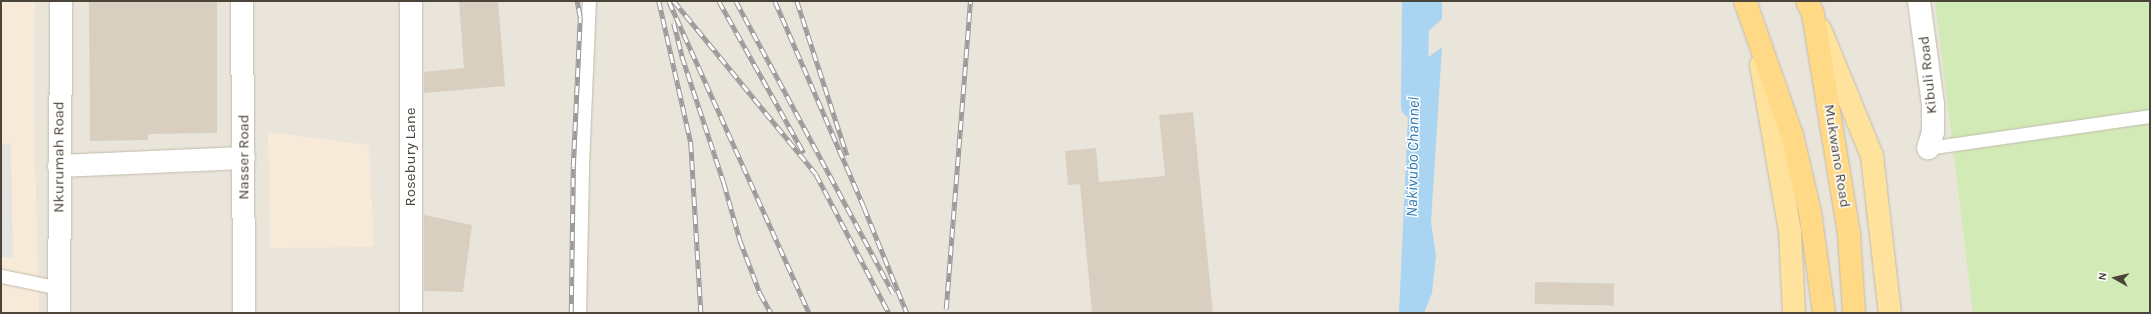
<!DOCTYPE html>
<style>
body{margin:0}
#map{position:relative;width:2151px;height:314px;overflow:hidden;background:#f6f3ec;font-family:Karla,sans-serif}
div>[style]{position:absolute}
.residential>*{inset:0;background:#eae5da;transform-origin:0 0}
.commercial>*{inset:0;background:#f7ead8}
.green>*{inset:0;background:#d2eab5}
.parking>*{inset:0;background:#e5e3e0}
.water>*{inset:0;background:#a9d4f2}
.canal>*{height:27px;margin:-13.5px;padding:0 13.5px;transform-origin:13.5px;border-radius:13.5px;background:#a9d4f2}
.building>*{inset:0;background:#d8cfc1;transform-origin:0 0}
.roads{filter:drop-shadow(0 0 1px #c2bbae) drop-shadow(0 0 1px #c2bbae)}
.service>*{height:13px;margin:-6.5px;padding:0 6.5px;transform-origin:6.5px;border-radius:6.5px;background:#fff}
.minor>*{height:22px;margin:-11px;padding:0 11px;transform-origin:11px;border-radius:11px;background:#fff}
.tertiary>*{height:22px;margin:-11px;padding:0 11px;transform-origin:11px;border-radius:11px;background:#fff}
.primary>*{height:22px;margin:-11px;padding:0 11px;transform-origin:11px;border-radius:11px;background:#ffe39c}
.trunk>*{height:22px;margin:-11px;padding:0 11px;transform-origin:11px;border-radius:11px;background:#ffd985}
.rail>*{height:4.5px;margin-top:-2.25px;transform-origin:0;background:repeating-linear-gradient(90deg,#fff 0 9px,#9a9a9a 0 18px);box-sizing:border-box;border-block:1px solid #9a9a9a}
span{translate:-50% -50%;white-space:nowrap;text-align:center;line-height:1.15;-webkit-text-stroke:3px #fff;paint-order:stroke}
.street-label{font-size:15px;color:#4b4439}
.water-label{font-size:16px;color:#2e7ab2;font-style:italic}
.frame{position:absolute;inset:0;border:2px solid #4b4439;pointer-events:none}
.north{position:absolute;left:2095px;top:258px;width:40px;height:40px;-webkit-text-stroke:3px #fff;paint-order:stroke;rotate:278deg;font-size:11px;font-weight:700;line-height:16px;text-align:center;color:#4b4439}
.north::after{content:'';display:block;margin:auto;width:14px;height:18px;background:#4b4439;clip-path:polygon(50% 0,100% 100%,50% 72%,0 100%)}
</style>
<div id="map">
<div class="residential">
<i style="left:1px;top:1px;width:2149px;height:312px"></i>
</div>
<div class="commercial">
<i style="clip-path:polygon(1px 1px,35px 1px,34px 110px,39px 313px,1px 313px)"></i>
<i style="clip-path:polygon(268px 132px,369px 145px,374px 247px,270px 248px)"></i>
</div>
<div class="green">
<i style="clip-path:polygon(1935px 1px,2150px 1px,2150px 313px,1973px 313px)"></i>
</div>
<div class="parking">
<i style="clip-path:polygon(11px 143px,13px 257px,1px 258px,1px 144px)"></i>
</div>
<div class="water">
<i style="clip-path:polygon(1405px 1px,1442px 1px,1442px 19px,1406px 51px)"></i>
<i style="clip-path:polygon(1442px 47px,1431px 222px,1436px 256px,1432px 293px,1424px 313px,1399px 313px,1408px 116px,1407px 73px)"></i>
</div>
<div class="canal">
<i style="left:1414px;top:105px;width:104px;rotate:-89.4deg"></i>
</div>
<div class="building">
<i style="clip-path:polygon(89px 1px,217px 1px,217px 133px,148px 134px,148px 140px,90px 141px)"></i>
<i style="clip-path:polygon(459px 1px,498px 1px,505px 86px,424px 93px,424px 72px,464px 68px)"></i>
<i style="clip-path:polygon(1193px 112px,1213px 313px,1092px 313px,1080px 184px,1068px 185px,1065px 151px,1096px 148px,1099px 182px,1165px 176px,1159px 115px)"></i>
<i style="clip-path:polygon(424px 215px,472px 225px,463px 292px,424px 291px)"></i>
<i style="left:1535px;top:282px;width:79px;height:22px;rotate:1deg"></i>
</div>
<div class="roads">
<div class="service">
<i style="left:1928px;top:148px;width:224px;rotate:-8.2deg"></i>
<i style="left:1px;top:276px;width:60px;rotate:11.5deg"></i>
<i style="left:579px;top:313px;width:148px;rotate:-88.8deg"></i>
<i style="left:582px;top:165px;width:164px;rotate:-87.6deg"></i>
</div>
<div class="minor">
<i style="left:59px;top:166px;width:185px;rotate:-2.5deg"></i>
<i style="left:411px;top:313px;width:312px;rotate:-90deg"></i>
</div>
<div class="tertiary">
<i style="left:242px;top:1px;width:312px;rotate:89.6deg"></i>
<i style="left:1919px;top:1px;width:104px;rotate:82.3deg"></i>
<i style="left:1933px;top:104px;width:28px;rotate:90deg"></i>
<i style="left:1933px;top:132px;width:17px;rotate:107deg"></i>
<i style="left:59px;top:313px;width:312px;rotate:-89.6deg"></i>
</div>
<div class="primary">
<i style="left:1820px;top:29px;width:137px;rotate:67.7deg"></i>
<i style="left:1872px;top:156px;width:158px;rotate:83.5deg"></i>
<i style="left:1761px;top:65px;width:169px;rotate:80.1deg"></i>
<i style="left:1790px;top:231px;width:82px;rotate:87.2deg"></i>
</div>
<div class="trunk">
<i style="left:1745px;top:1px;width:142px;rotate:70.7deg"></i>
<i style="left:1792px;top:135px;width:79px;rotate:76.8deg"></i>
<i style="left:1810px;top:212px;width:102px;rotate:82.1deg"></i>
<i style="left:1807px;top:1px;width:14px;rotate:65deg"></i>
<i style="left:1813px;top:14px;width:224px;rotate:80.7deg"></i>
<i style="left:1849px;top:235px;width:78px;rotate:86.3deg"></i>
</div>
</div>
<div class="rail">
<i style="left:659px;top:1px;width:146px;rotate:77.3deg"></i>
<i style="left:691px;top:143px;width:170px;rotate:86.6deg"></i>
<i style="left:669px;top:1px;width:342px;rotate:65.8deg"></i>
<i style="left:674px;top:1px;width:224px;rotate:50.6deg"></i>
<i style="left:816px;top:174px;width:157px;rotate:62.3deg"></i>
<i style="left:719px;top:1px;width:174px;rotate:60.8deg"></i>
<i style="left:736px;top:1px;width:332px;rotate:61.7deg"></i>
<i style="left:775px;top:1px;width:224px;rotate:66.6deg"></i>
<i style="left:864px;top:207px;width:114px;rotate:67.9deg"></i>
<i style="left:797px;top:1px;width:162px;rotate:72deg"></i>
<i style="left:674px;top:23px;width:34px;rotate:76deg"></i>
<i style="left:682px;top:56px;width:134px;rotate:71.7deg"></i>
<i style="left:724px;top:183px;width:59px;rotate:74.3deg"></i>
<i style="left:740px;top:240px;width:57px;rotate:69.3deg"></i>
<i style="left:760px;top:293px;width:23px;rotate:61deg"></i>
<i style="left:946px;top:309px;width:309px;rotate:-85.5deg"></i>
<i style="left:571px;top:313px;width:146px;rotate:-89.2deg"></i>
<i style="left:573px;top:167px;width:150px;rotate:-87.3deg"></i>
<i style="left:580px;top:17px;width:16px;rotate:-101deg"></i>
</div>
<div class="street-label">
<span style="left:1928px;top:75px;rotate:-96deg">Kibuli Road</span>
<span style="left:1837px;top:156px;rotate:81deg">Mukwano Road</span>
<span style="left:59px;top:157px;rotate:-90deg">Nkurumah Road</span>
<span style="left:244px;top:157px;rotate:-90deg">Nasser Road</span>
<span style="left:411px;top:157px;rotate:-90deg">Rosebury Lane</span>
</div>
<div class="water-label">
<span style="left:1413px;top:157px;rotate:-89deg">Nakivubo Channel</span>
</div>
<div class="frame"></div>
<div class="north">N</div>
</div>
